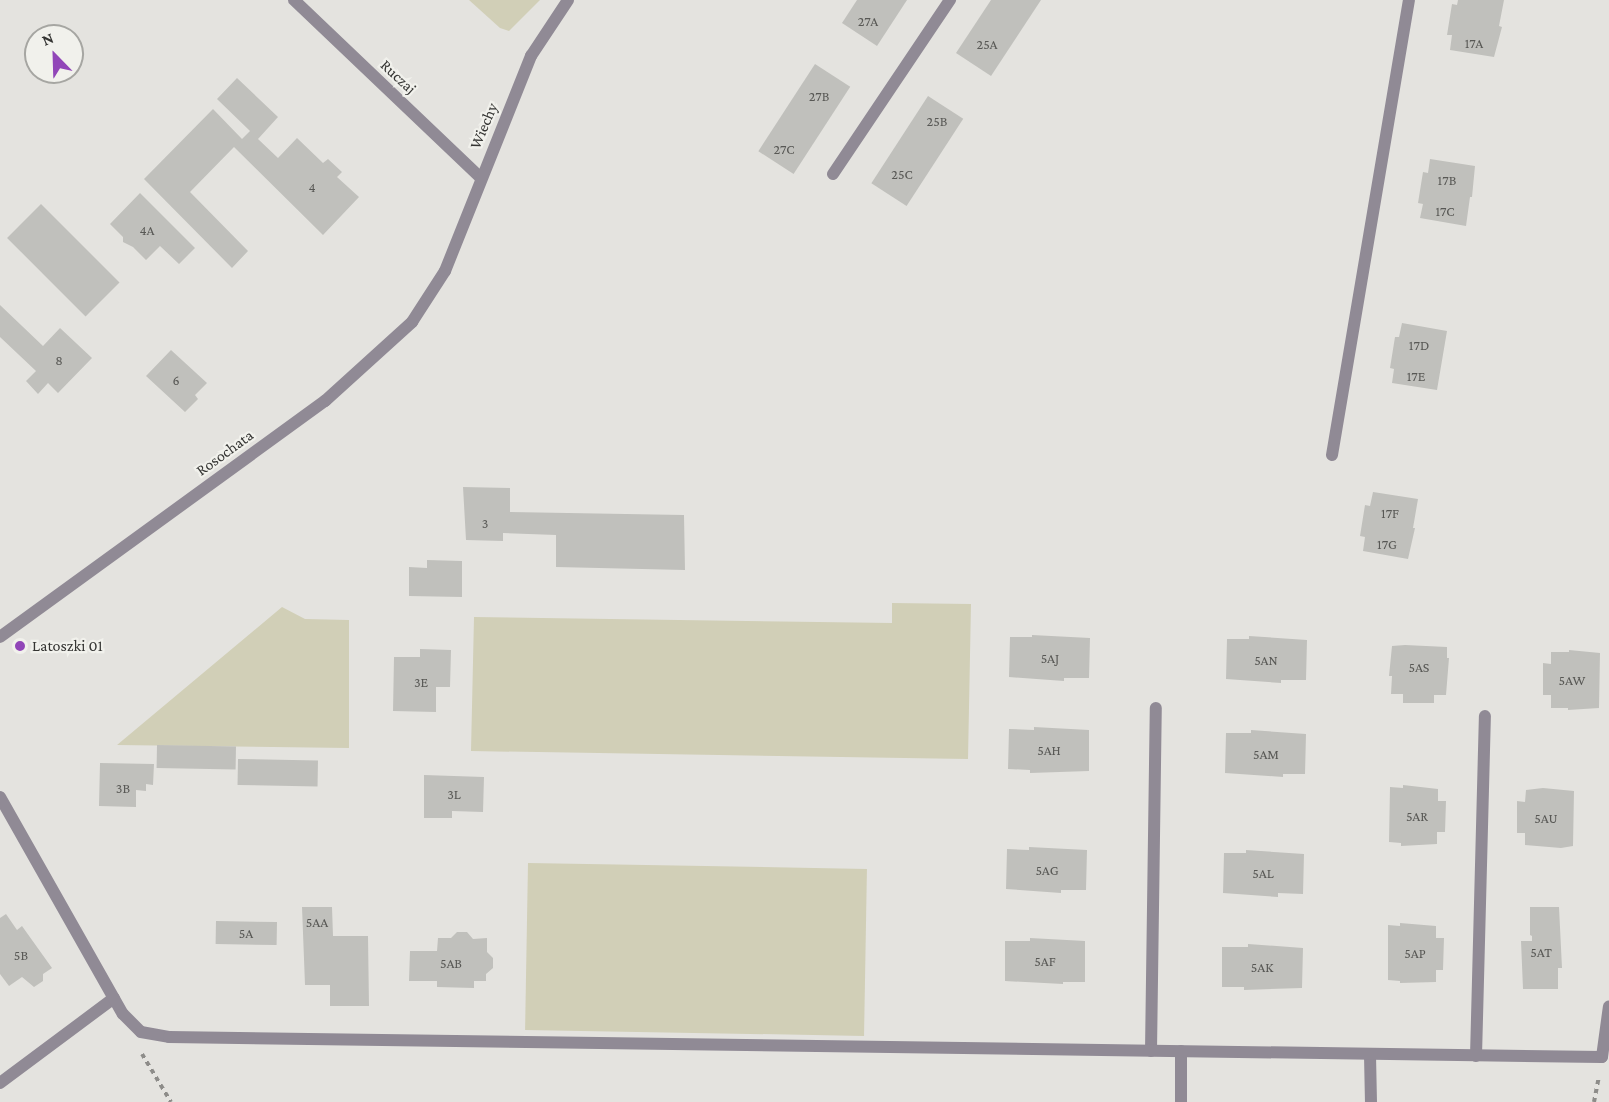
<!DOCTYPE html>
<style>
body{margin:0}
#map{position:relative;width:1609px;height:1102px;overflow:hidden;background:#e4e3df;font-family:"Crimson Pro",serif}
div>[style]{position:absolute}
.green>*{inset:0;background:#d1cfb7;transform-origin:0 0}
.building>*{inset:0;background:#c0c0bc;transform-origin:0 0}
.path>*{height:4px;margin-top:-2px;transform-origin:0;background:repeating-linear-gradient(90deg,#8d8c89 0 4.5px,transparent 0 9px)}
.service>*{height:12px;margin:-6px;padding:0 6px;transform-origin:6px;border-radius:6px;background:#908a95}
.minor>*{height:12px;margin:-6px;padding:0 6px;transform-origin:6px;border-radius:6px;background:#908a95}
.tertiary>*{height:12px;margin:-6px;padding:0 6px;transform-origin:6px;border-radius:6px;background:#908a95}
.dots>*{width:16px;height:16px;translate:-50% -50%;box-sizing:border-box;border:3px solid #f1f1ec;border-radius:50%}
span{translate:-50% -50%;white-space:nowrap;text-align:center;line-height:1.15;-webkit-text-stroke:4.5px #f1f1ec;paint-order:stroke}
.number-label{font-size:14px;color:#585855}
.number-label span{-webkit-text-stroke-width:0}
.street-label{font-size:16px;color:#353533}
.poi-label{font-size:16px;color:#353533}
.left{translate:0 -50%;text-align:left}
.north{position:absolute;left:24px;top:24px;width:60px;height:60px;box-sizing:border-box;background:#f1f1ec;border:2px solid #a6a6a2;border-radius:50%;rotate:337deg;font-size:16px;font-weight:700;line-height:24px;text-align:center;color:#353533}
.north::after{content:'';display:block;margin:auto;width:21px;height:27px;background:#9146b8;clip-path:polygon(50% 0,100% 100%,50% 72%,0 100%)}
</style>
<div id="map">
<div class="green">
<i style="clip-path:polygon(469px 0,540px 0,509px 31px,500px 28px)"></i>
<i style="clip-path:polygon(892px 603px,971px 604px,968px 759px,471px 751px,474px 617px,892px 623px)"></i>
<i style="clip-path:polygon(282px 607px,305px 619px,349px 620px,349px 748px,117px 745px)"></i>
<i style="left:528px;top:863px;width:339px;height:167px;rotate:1deg"></i>
</div>
<div class="building">
<i style="clip-path:polygon(857px 0,907px 0,877px 46px,842px 23px)"></i>
<i style="clip-path:polygon(991px 0,1041px 0,991px 76px,956px 53px)"></i>
<i style="clip-path:polygon(1458px 0,1504px 0,1499px 26px,1502px 27px,1494px 57px,1450px 50px,1452px 35px,1447px 35px,1452px 4px,1457px 5px)"></i>
<i style="left:815px;top:64px;width:42px;height:104px;rotate:33deg"></i>
<i style="clip-path:polygon(237px 78px,278px 117px,258px 139px,278px 158px,297px 138px,323px 163px,328px 159px,342px 172px,337px 177px,359px 197px,323px 235px,234px 147px,190px 192px,248px 251px,232px 268px,144px 179px,213px 109px,242px 139px,250px 131px,217px 99px)"></i>
<i style="left:928px;top:96px;width:42px;height:104px;rotate:33deg"></i>
<i style="clip-path:polygon(1430px 159px,1475px 166px,1472px 197px,1470px 197px,1466px 226px,1420px 218px,1423px 204px,1418px 203px,1423px 172px,1428px 173px)"></i>
<i style="clip-path:polygon(140px 193px,195px 248px,179px 264px,160px 246px,146px 260px,133px 247px,123px 242px,123px 237px,110px 224px)"></i>
<i style="left:41px;top:204px;width:111px;height:48px;rotate:45deg"></i>
<i style="clip-path:polygon(0 305px,43px 346px,60px 328px,92px 358px,58px 393px,48px 383px,38px 394px,26px 381px,36px 371px,0 337px)"></i>
<i style="clip-path:polygon(1402px 323px,1447px 331px,1437px 390px,1392px 383px,1394px 369px,1390px 368px,1395px 337px,1399px 337px)"></i>
<i style="clip-path:polygon(171px 350px,207px 383px,195px 395px,198px 399px,185px 412px,146px 376px)"></i>
<i style="clip-path:polygon(463px 487px,510px 488px,510px 512px,684px 515px,685px 570px,556px 567px,556px 535px,503px 533px,503px 541px,466px 540px)"></i>
<i style="clip-path:polygon(1373px 492px,1418px 499px,1413px 528px,1415px 528px,1408px 559px,1363px 551px,1365px 537px,1360px 536px,1365px 505px,1370px 506px)"></i>
<i style="clip-path:polygon(427px 560px,462px 561px,462px 597px,409px 596px,409px 567px,427px 568px)"></i>
<i style="clip-path:polygon(1032px 635px,1090px 638px,1089px 678px,1064px 678px,1064px 681px,1009px 677px,1010px 637px,1032px 637px)"></i>
<i style="clip-path:polygon(1249px 636px,1307px 640px,1306px 680px,1281px 680px,1281px 683px,1226px 679px,1227px 639px,1249px 639px)"></i>
<i style="clip-path:polygon(1405px 645px,1447px 647px,1447px 658px,1449px 658px,1446px 695px,1434px 695px,1434px 703px,1403px 703px,1403px 694px,1391px 694px,1392px 676px,1389px 676px,1392px 646px)"></i>
<i style="clip-path:polygon(420px 649px,451px 650px,450px 687px,436px 687px,436px 712px,393px 711px,394px 657px,420px 657px)"></i>
<i style="clip-path:polygon(1569px 650px,1600px 653px,1599px 708px,1568px 710px,1568px 708px,1551px 708px,1551px 695px,1543px 695px,1543px 663px,1551px 664px,1551px 652px,1569px 652px)"></i>
<i style="clip-path:polygon(1034px 727px,1089px 730px,1089px 771px,1030px 773px,1030px 770px,1008px 769px,1009px 729px,1034px 730px)"></i>
<i style="clip-path:polygon(1251px 730px,1306px 734px,1305px 774px,1283px 774px,1283px 777px,1225px 773px,1226px 733px,1251px 733px)"></i>
<i style="left:157px;top:745px;width:79px;height:23px;rotate:1deg"></i>
<i style="left:238px;top:759px;width:80px;height:26px;rotate:1deg"></i>
<i style="clip-path:polygon(100px 763px,154px 764px,153px 785px,146px 784px,146px 791px,136px 790px,136px 807px,99px 806px)"></i>
<i style="clip-path:polygon(424px 775px,484px 777px,483px 812px,452px 811px,452px 818px,424px 818px)"></i>
<i style="clip-path:polygon(1403px 785px,1438px 789px,1438px 801px,1446px 801px,1445px 832px,1437px 832px,1437px 844px,1401px 846px,1401px 843px,1389px 842px,1390px 787px,1403px 788px)"></i>
<i style="clip-path:polygon(1543px 788px,1574px 791px,1573px 846px,1561px 848px,1525px 845px,1525px 833px,1517px 833px,1517px 801px,1525px 802px,1526px 790px)"></i>
<i style="clip-path:polygon(1029px 847px,1087px 850px,1086px 890px,1061px 890px,1061px 893px,1006px 889px,1007px 849px,1029px 850px)"></i>
<i style="clip-path:polygon(1246px 850px,1304px 854px,1303px 894px,1278px 893px,1278px 897px,1223px 893px,1224px 853px,1246px 853px)"></i>
<i style="clip-path:polygon(302px 907px,332px 907px,333px 936px,368px 936px,369px 1006px,330px 1006px,330px 985px,305px 985px)"></i>
<i style="clip-path:polygon(1530px 907px,1559px 907px,1562px 968px,1558px 968px,1558px 989px,1523px 989px,1521px 941px,1532px 941px,1532px 936px,1530px 935px)"></i>
<i style="clip-path:polygon(6px 914px,17px 930px,22px 926px,52px 968px,43px 974px,43px 981px,34px 987px,22px 977px,9px 986px,0 974px,0 918px)"></i>
<i style="left:216px;top:921px;width:61px;height:23px;rotate:1deg"></i>
<i style="clip-path:polygon(1400px 923px,1436px 926px,1436px 938px,1444px 938px,1443px 970px,1436px 970px,1436px 982px,1400px 983px,1400px 981px,1388px 980px,1388px 925px,1400px 926px)"></i>
<i style="clip-path:polygon(457px 932px,467px 932px,473px 939px,487px 938px,487px 952px,493px 958px,493px 968px,486px 974px,486px 981px,474px 981px,474px 988px,437px 987px,437px 981px,409px 981px,410px 951px,437px 951px,438px 938px,451px 938px)"></i>
<i style="clip-path:polygon(1030px 938px,1085px 941px,1085px 982px,1063px 982px,1063px 984px,1005px 981px,1005px 941px,1030px 941px)"></i>
<i style="clip-path:polygon(1248px 944px,1303px 948px,1302px 988px,1244px 990px,1244px 987px,1222px 987px,1222px 947px,1248px 947px)"></i>
</div>
<div class="path">
<i style="left:142px;top:1054px;width:56px;rotate:58.9deg"></i>
<i style="left:1594px;top:1102px;width:26px;rotate:-79deg"></i>
</div>
<div class="service">
<i style="left:833px;top:174px;width:210px;rotate:-56.1deg"></i>
<i style="left:1332px;top:455px;width:461px;rotate:-80.4deg"></i>
<i style="left:1151px;top:1051px;width:343px;rotate:-89.2deg"></i>
<i style="left:1370px;top:1055px;width:47px;rotate:88.8deg"></i>
<i style="left:1476px;top:1056px;width:340px;rotate:-88.5deg"></i>
<i style="left:0;top:1083px;width:142px;rotate:-36.7deg"></i>
<i style="left:1181px;top:1102px;width:51px;rotate:-90deg"></i>
</div>
<div class="minor">
<i style="left:0;top:797px;width:249px;rotate:60.5deg"></i>
<i style="left:123px;top:1014px;width:25px;rotate:45deg"></i>
<i style="left:141px;top:1032px;width:28px;rotate:10deg"></i>
<i style="left:169px;top:1037px;width:1433px;rotate:0.8deg"></i>
<i style="left:1602px;top:1057px;width:51px;rotate:-82.2deg"></i>
</div>
<div class="tertiary">
<i style="left:294px;top:0;width:257px;rotate:43.6deg"></i>
<i style="left:0;top:637px;width:402px;rotate:-36deg"></i>
<i style="left:325px;top:401px;width:118px;rotate:-42.2deg"></i>
<i style="left:412px;top:322px;width:61px;rotate:-57.1deg"></i>
<i style="left:445px;top:271px;width:232px;rotate:-68.2deg"></i>
<i style="left:531px;top:56px;width:67px;rotate:-56.5deg"></i>
</div>
<div class="dots">
<i style="left:20px;top:646px;background:#9146b8"></i>
</div>
<div class="number-label">
<span style="left:868px;top:21px">27A</span>
<span style="left:1474px;top:43px">17A</span>
<span style="left:987px;top:44px">25A</span>
<span style="left:819px;top:96px">27B</span>
<span style="left:937px;top:121px">25B</span>
<span style="left:784px;top:149px">27C</span>
<span style="left:902px;top:174px">25C</span>
<span style="left:1447px;top:180px">17B</span>
<span style="left:312px;top:187px">4</span>
<span style="left:1445px;top:211px">17C</span>
<span style="left:147px;top:230px">4A</span>
<span style="left:1419px;top:345px">17D</span>
<span style="left:59px;top:360px">8</span>
<span style="left:1416px;top:376px">17E</span>
<span style="left:176px;top:380px">6</span>
<span style="left:1390px;top:513px">17F</span>
<span style="left:485px;top:523px">3</span>
<span style="left:1387px;top:544px">17G</span>
<span style="left:1050px;top:658px">5AJ</span>
<span style="left:1266px;top:660px">5AN</span>
<span style="left:1419px;top:667px">5AS</span>
<span style="left:1572px;top:680px">5AW</span>
<span style="left:421px;top:682px">3E</span>
<span style="left:1049px;top:750px">5AH</span>
<span style="left:1266px;top:754px">5AM</span>
<span style="left:123px;top:788px">3B</span>
<span style="left:454px;top:794px">3L</span>
<span style="left:1417px;top:816px">5AR</span>
<span style="left:1546px;top:818px">5AU</span>
<span style="left:1047px;top:870px">5AG</span>
<span style="left:1263px;top:873px">5AL</span>
<span style="left:317px;top:922px">5AA</span>
<span style="left:246px;top:933px">5A</span>
<span style="left:1541px;top:952px">5AT</span>
<span style="left:1415px;top:953px">5AP</span>
<span style="left:21px;top:955px">5B</span>
<span style="left:1045px;top:961px">5AF</span>
<span style="left:451px;top:963px">5AB</span>
<span style="left:1262px;top:967px">5AK</span>
</div>
<div class="street-label">
<span style="left:398px;top:77px;rotate:43deg">Ruczaj</span>
<span style="left:484px;top:126px;rotate:-67deg">Wiechy</span>
<span style="left:225px;top:453px;rotate:-36deg">Rosochata</span>
</div>
<div class="poi-label">
<span class="left" style="left:32px;top:646px">Latoszki 01</span>
</div>
<div class="north">N</div>
</div>
